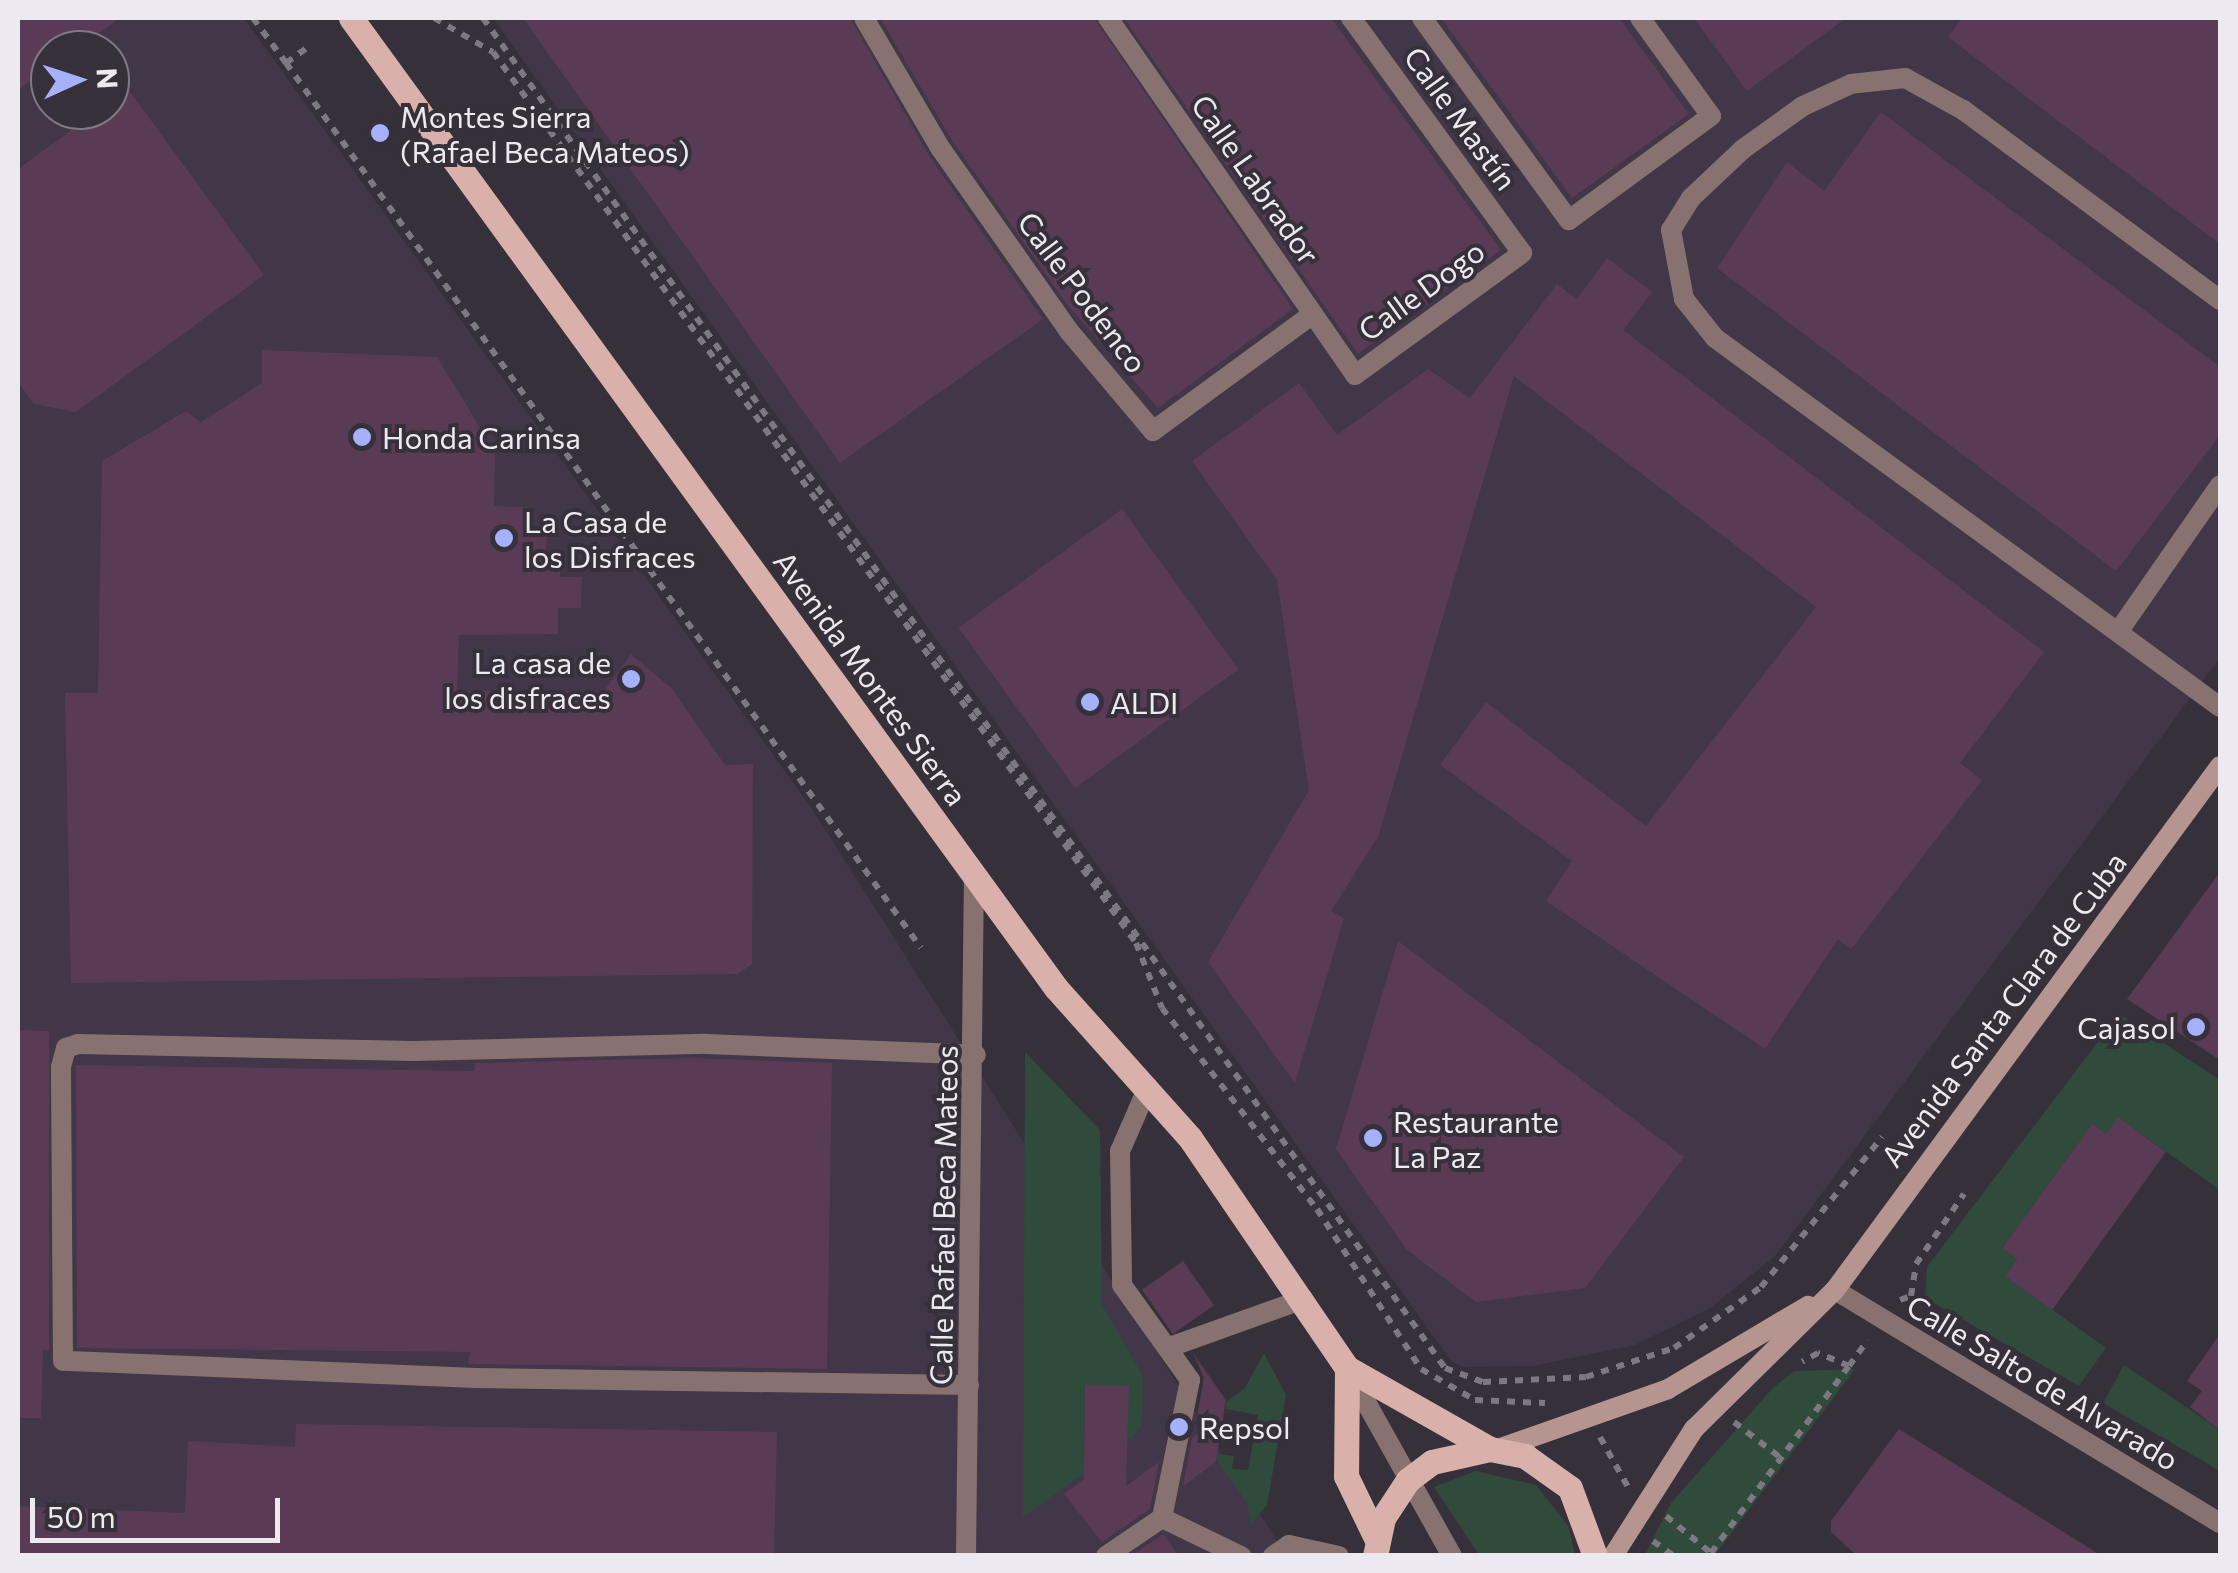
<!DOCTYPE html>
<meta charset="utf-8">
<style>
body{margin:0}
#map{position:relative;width:2238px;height:1573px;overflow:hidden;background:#36303b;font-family:Commissioner,sans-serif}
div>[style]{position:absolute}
.built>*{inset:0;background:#413748}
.green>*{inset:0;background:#304a3b}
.building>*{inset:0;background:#5a3b56;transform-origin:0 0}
.path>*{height:6px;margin-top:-3px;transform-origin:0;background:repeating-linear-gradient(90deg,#7d7881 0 8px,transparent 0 16px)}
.lane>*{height:20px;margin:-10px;padding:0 10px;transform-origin:10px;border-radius:10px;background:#87726f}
.street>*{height:20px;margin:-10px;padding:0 10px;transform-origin:10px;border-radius:10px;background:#87726f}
.secondary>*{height:20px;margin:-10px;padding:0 10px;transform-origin:10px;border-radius:10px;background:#b69591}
.primary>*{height:25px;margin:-12.5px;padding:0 12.5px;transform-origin:12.5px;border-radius:12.5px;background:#dab0aa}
.dots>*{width:28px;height:28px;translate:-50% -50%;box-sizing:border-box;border:5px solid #36303b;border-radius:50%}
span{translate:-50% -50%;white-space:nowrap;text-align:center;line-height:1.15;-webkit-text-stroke:8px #36303b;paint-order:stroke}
.poi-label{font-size:30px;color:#ede9f0}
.left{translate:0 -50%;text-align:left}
.right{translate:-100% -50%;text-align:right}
.street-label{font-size:30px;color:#ede9f0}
.frame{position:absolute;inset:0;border:20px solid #ede9f0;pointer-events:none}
.north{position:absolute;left:30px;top:30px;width:100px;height:100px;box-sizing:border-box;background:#36303b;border:2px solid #7f7a83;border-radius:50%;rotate:87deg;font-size:28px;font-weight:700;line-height:40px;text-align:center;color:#ede9f0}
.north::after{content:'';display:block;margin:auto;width:35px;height:45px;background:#a6b1fc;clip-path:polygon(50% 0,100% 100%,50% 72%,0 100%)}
.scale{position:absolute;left:30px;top:1498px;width:250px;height:45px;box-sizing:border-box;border:5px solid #ede9f0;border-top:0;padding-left:12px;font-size:30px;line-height:35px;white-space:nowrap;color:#ede9f0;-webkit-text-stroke:8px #36303b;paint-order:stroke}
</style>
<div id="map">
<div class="built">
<i style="clip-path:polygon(evenodd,18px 18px,244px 18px,812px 809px,1286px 1555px,18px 1555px,18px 18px,50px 50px,110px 50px,110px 110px,50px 110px,50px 50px)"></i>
<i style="clip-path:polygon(493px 18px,2220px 18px,2220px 658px,1775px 1256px,1710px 1308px,1635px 1345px,1533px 1366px,1464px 1367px,1451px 1361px)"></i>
</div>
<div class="green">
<i style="clip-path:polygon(2119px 1014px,2220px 1080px,2220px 1190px,2119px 1118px,2106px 1134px,2092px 1124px,2002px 1248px,2017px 1259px,2005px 1276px,2106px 1348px,2079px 1386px,1925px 1298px,1927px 1267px)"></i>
<i style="clip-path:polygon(1025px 1052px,1100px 1130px,1102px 1305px,1143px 1376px,1142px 1424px,1130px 1441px,1085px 1385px,1084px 1443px,1127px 1443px,1023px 1517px)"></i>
<i style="clip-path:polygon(1264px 1353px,1286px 1395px,1267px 1505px,1251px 1524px,1247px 1503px,1217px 1461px,1218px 1454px,1234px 1456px,1232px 1469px,1248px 1470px,1258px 1415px,1226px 1409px,1226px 1402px,1245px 1388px)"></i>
<i style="clip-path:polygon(2124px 1365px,2220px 1430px,2220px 1471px,2103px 1403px)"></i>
<i style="clip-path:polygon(1855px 1369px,1715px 1555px,1645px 1555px,1671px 1503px,1772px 1389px,1794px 1371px)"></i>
<i style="clip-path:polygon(1476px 1471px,1536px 1485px,1569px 1527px,1575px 1555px,1479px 1555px,1434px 1487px)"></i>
</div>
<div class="building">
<i style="clip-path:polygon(18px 18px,120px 18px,74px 50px,50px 50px,50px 67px,18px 90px)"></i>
<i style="clip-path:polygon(523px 18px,850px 18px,930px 157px,1043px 319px,840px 463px)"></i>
<i style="clip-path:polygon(880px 18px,1094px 18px,1293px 309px,1158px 408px,1066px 303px,953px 142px)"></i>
<i style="clip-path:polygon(1124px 18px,1331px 18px,1501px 250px,1358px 354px)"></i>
<i style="clip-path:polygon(1441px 18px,1619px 18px,1689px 114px,1572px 198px)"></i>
<i style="clip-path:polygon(1694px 18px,1846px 18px,1747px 91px)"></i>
<i style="clip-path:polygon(1962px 18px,2220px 18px,2220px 244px,1948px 37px)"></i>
<i style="clip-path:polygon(128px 89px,264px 275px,76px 412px,34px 404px,18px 382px,18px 169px,99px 110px,110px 110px)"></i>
<i style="clip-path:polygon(1881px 112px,2220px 367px,2220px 435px,2116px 571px,1717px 268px,1787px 162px,1824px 191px)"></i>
<i style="clip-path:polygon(1607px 258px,1652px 292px,1623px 330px,2044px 652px,1960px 763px,1982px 780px,1851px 949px,1838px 939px,1765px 1049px,1546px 901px,1572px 861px,1440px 765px,1486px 702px,1646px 826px,1816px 607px,1514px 376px,1378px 837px,1331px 911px,1344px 918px,1295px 1083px,1208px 962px,1309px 790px,1277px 580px,1192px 461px,1299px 383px,1337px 435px,1428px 369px,1470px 398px,1557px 284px,1577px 299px)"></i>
<i style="clip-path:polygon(262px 350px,437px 357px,495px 452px,494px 506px,528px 507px,528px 527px,547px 528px,546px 553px,561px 553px,560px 577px,582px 577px,581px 608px,558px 608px,558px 634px,459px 635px,457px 691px,604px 691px,631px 654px,673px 690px,725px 765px,753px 764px,752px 964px,738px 974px,71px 983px,65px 693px,98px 693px,102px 461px,186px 411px,201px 422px,262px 383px)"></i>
<i style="left:1122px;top:509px;width:198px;height:202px;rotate:54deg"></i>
<i style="clip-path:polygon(2220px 872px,2220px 1060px,2127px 999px)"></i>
<i style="clip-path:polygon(1398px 941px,1684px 1157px,1585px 1288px,1476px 1302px,1407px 1250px,1336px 1149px)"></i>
<i style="clip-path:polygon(18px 1030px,49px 1031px,49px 1350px,43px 1350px,41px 1418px,18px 1418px)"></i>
<i style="clip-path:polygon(691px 1058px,832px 1063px,827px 1369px,468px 1364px,470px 1352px,77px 1348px,76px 1065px,474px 1071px,475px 1063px)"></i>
<i style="clip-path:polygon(2118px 1117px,2166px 1152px,2052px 1310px,2005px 1276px,2017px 1259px,2002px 1248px,2092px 1124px,2106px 1134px)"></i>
<i style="left:1183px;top:1261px;width:54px;height:50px;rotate:55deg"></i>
<i style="clip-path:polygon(2220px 1334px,2220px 1430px,2190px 1407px,2202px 1391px,2187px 1381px)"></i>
<i style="clip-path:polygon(1193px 1353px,1226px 1400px,1216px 1462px,1183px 1486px,1192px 1438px,1206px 1429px,1197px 1416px,1204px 1378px)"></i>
<i style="clip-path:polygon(1085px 1385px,1129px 1386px,1126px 1486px,1159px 1462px,1150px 1509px,1102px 1542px,1064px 1494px,1084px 1479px)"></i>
<i style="clip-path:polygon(296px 1424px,777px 1432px,774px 1556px,18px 1556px,18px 1506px,185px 1513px,188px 1441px,295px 1447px)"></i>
<i style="clip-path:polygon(1899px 1429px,2102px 1556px,1857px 1556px,1831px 1532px,1831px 1521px)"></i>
<i style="clip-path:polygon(1163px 1534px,1179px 1556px,1131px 1556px)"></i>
</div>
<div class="path">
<i style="left:253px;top:18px;width:56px;rotate:53.7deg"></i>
<i style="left:286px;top:63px;width:29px;rotate:-36deg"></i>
<i style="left:434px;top:18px;width:68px;rotate:30deg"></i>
<i style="left:493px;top:52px;width:1099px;rotate:54.18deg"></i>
<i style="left:1136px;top:943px;width:70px;rotate:68.2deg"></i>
<i style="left:1162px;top:1008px;width:254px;rotate:52.4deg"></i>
<i style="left:1317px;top:1209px;width:191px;rotate:57deg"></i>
<i style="left:1421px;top:1369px;width:62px;rotate:29.9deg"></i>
<i style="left:1475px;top:1400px;width:70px;rotate:2.5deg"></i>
<i style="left:483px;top:18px;width:1658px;rotate:54.53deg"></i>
<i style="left:1445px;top:1368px;width:40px;rotate:20.2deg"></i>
<i style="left:1483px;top:1382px;width:103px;rotate:-2.8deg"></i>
<i style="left:1586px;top:1377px;width:93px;rotate:-18.2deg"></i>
<i style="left:1674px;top:1348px;width:106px;rotate:-35deg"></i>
<i style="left:1761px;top:1287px;width:193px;rotate:-51.1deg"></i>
<i style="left:286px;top:63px;width:1089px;rotate:54.34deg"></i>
<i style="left:1900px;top:1300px;width:12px;rotate:-20deg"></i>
<i style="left:1911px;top:1296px;width:32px;rotate:-81deg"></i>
<i style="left:1916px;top:1264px;width:85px;rotate:-55.6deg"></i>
<i style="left:1849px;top:1366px;width:32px;rotate:-54deg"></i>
<i style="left:1734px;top:1422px;width:59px;rotate:37.5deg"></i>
<i style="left:1600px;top:1437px;width:57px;rotate:60.8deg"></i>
<i style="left:1666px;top:1516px;width:58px;rotate:39.4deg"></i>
<i style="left:1711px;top:1553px;width:232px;rotate:-53.6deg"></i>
<i style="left:1849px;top:1366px;width:34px;rotate:-157deg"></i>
<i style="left:1818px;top:1353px;width:18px;rotate:151deg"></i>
<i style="left:1653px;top:1541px;width:26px;rotate:36deg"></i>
</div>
<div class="lane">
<i style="left:864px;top:18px;width:152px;rotate:59.6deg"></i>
<i style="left:941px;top:149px;width:221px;rotate:54.9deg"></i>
<i style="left:1068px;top:330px;width:132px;rotate:49.9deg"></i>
<i style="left:1153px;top:431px;width:198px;rotate:-36.2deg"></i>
<i style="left:1108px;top:18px;width:434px;rotate:55.3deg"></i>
<i style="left:1355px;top:375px;width:207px;rotate:-36.1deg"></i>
<i style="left:1522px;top:253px;width:291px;rotate:-126deg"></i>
<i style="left:1422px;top:18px;width:250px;rotate:54deg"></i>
<i style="left:1569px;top:220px;width:176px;rotate:-36.2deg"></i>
<i style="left:1711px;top:116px;width:121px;rotate:-125.9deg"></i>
<i style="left:2220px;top:300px;width:320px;rotate:-143.5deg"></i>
<i style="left:1963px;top:110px;width:66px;rotate:-151.1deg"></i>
<i style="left:1905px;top:78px;width:54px;rotate:173.7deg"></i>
<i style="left:1851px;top:84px;width:53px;rotate:155.4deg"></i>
<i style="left:1803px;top:106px;width:74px;rotate:144.4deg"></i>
<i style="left:1743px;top:149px;width:71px;rotate:136.7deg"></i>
<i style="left:1691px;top:198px;width:38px;rotate:122deg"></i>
<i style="left:1671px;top:230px;width:70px;rotate:79.3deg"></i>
<i style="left:1684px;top:299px;width:50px;rotate:51.5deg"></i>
<i style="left:1715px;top:338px;width:625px;rotate:36.16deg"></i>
<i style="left:2118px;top:632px;width:179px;rotate:-55.2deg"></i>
<i style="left:1148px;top:1087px;width:70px;rotate:113.6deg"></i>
<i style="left:1120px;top:1151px;width:134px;rotate:89.1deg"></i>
<i style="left:1122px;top:1285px;width:117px;rotate:54.4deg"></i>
<i style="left:1190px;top:1380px;width:141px;rotate:101.5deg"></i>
<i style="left:1167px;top:1348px;width:145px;rotate:-19.7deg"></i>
<i style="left:1348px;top:1370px;width:213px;rotate:60.8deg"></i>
<i style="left:969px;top:1385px;width:493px;rotate:-179.2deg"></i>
<i style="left:476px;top:1378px;width:413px;rotate:-177.6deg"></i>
<i style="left:63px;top:1361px;width:294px;rotate:-90.4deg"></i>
<i style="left:61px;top:1067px;width:20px;rotate:-75deg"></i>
<i style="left:66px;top:1048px;width:13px;rotate:-18deg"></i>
<i style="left:78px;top:1044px;width:335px;rotate:1.2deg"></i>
<i style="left:413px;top:1051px;width:293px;rotate:-1.4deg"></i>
<i style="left:706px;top:1044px;width:270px;rotate:2.3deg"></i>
<i style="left:1106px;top:1556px;width:68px;rotate:-34.2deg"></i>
<i style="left:1162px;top:1518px;width:88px;rotate:25.7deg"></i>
</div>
<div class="street">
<i style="left:1835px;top:1290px;width:450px;rotate:31.2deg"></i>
<i style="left:966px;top:1556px;width:680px;rotate:-89.33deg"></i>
<i style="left:1273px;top:1556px;width:19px;rotate:-35deg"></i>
<i style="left:1289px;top:1545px;width:51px;rotate:12.4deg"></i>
</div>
<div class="secondary">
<i style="left:1498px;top:1449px;width:180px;rotate:-19.4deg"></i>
<i style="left:1668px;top:1389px;width:163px;rotate:-30.7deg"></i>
<i style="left:1613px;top:1556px;width:151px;rotate:-57.5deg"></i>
<i style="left:1694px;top:1429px;width:198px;rotate:-44.6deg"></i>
<i style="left:1835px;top:1290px;width:650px;rotate:-53.69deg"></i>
</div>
<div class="primary">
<i style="left:351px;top:18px;width:1199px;rotate:53.99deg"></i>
<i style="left:1056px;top:988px;width:201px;rotate:48.2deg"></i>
<i style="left:1190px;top:1138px;width:278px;rotate:55.7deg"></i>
<i style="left:1347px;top:1368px;width:164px;rotate:29.5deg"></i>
<i style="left:1347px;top:1368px;width:108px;rotate:90.5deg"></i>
<i style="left:1346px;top:1476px;width:71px;rotate:64.2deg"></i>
<i style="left:1375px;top:1556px;width:39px;rotate:-78deg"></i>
<i style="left:1383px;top:1518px;width:45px;rotate:-56.7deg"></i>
<i style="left:1408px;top:1480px;width:30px;rotate:-37deg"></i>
<i style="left:1432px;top:1462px;width:59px;rotate:-12.6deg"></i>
<i style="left:1490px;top:1449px;width:36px;rotate:11deg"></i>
<i style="left:1525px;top:1456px;width:55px;rotate:35.4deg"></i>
<i style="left:1570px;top:1488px;width:72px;rotate:69.8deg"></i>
</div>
<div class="dots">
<i style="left:380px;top:133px;background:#a6b1fc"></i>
<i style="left:362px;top:437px;background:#a6b1fc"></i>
<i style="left:504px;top:538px;background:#a6b1fc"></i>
<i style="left:631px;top:679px;background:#a6b1fc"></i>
<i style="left:1090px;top:702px;background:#a6b1fc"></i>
<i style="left:2196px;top:1027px;background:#a6b1fc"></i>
<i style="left:1373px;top:1138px;background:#a6b1fc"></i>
<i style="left:1179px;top:1427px;background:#a6b1fc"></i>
</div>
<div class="poi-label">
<span class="left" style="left:400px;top:133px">Montes Sierra<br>(Rafael Beca Mateos)</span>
<span class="left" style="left:382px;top:437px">Honda Carinsa</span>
<span class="left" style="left:524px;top:538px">La Casa de<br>los Disfraces</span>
<span class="right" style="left:611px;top:679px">La casa de<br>los disfraces</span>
<span class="left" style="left:1110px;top:702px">ALDI</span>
<span class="right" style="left:2176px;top:1027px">Cajasol</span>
<span class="left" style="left:1393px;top:1138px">Restaurante<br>La Paz</span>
<span class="left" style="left:1199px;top:1427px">Repsol</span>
</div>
<div class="street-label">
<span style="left:1461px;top:118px;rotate:54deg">Calle Mastín</span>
<span style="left:1256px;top:179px;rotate:55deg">Calle Labrador</span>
<span style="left:1421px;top:290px;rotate:-36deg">Calle Dogo</span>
<span style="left:1083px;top:292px;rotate:53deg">Calle Podenco</span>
<span style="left:871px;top:678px;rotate:54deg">Avenida Montes Sierra</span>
<span style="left:2003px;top:1009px;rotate:-53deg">Avenida Santa Clara de Cuba</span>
<span style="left:943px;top:1215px;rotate:-89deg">Calle Rafael Beca Mateos</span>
<span style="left:2043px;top:1382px;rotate:31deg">Calle Salto de Alvarado</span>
</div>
<div class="frame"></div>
<div class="north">N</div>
<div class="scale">50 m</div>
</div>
